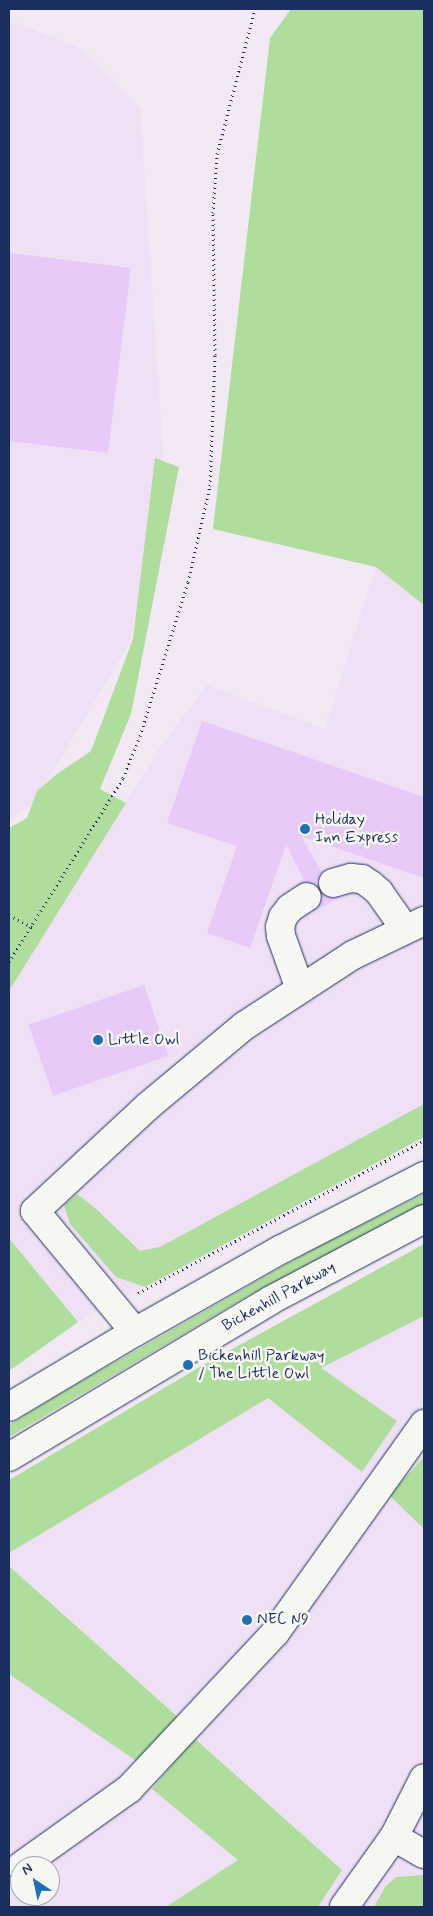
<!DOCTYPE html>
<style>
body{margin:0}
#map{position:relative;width:433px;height:1916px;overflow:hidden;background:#f2e9f4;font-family:Mynerve,sans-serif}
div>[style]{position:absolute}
.built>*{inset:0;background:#efe0f5}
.green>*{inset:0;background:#afdd9c}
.building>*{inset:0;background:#e7caf8;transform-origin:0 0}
.path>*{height:3px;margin-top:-1.5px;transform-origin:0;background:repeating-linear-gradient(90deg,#1b2f5e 0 1px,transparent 0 5px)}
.roads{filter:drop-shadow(0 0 1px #1b2f5e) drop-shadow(0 0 1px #1b2f5e)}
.minor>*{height:28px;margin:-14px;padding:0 14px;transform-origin:14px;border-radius:14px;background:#f6f6f2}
.major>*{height:28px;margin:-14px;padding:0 14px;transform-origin:14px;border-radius:14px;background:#f6f6f2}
.dots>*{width:14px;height:14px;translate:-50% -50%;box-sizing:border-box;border:2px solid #f6f6f2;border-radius:50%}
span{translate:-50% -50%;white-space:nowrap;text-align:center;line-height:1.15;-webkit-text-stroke:5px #f6f6f2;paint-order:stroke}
.poi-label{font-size:16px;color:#1b2f5e}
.left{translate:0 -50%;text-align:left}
.street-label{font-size:16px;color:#1b2f5e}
.frame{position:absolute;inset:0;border:10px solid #1b2f5e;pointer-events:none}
.north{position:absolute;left:10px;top:1856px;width:50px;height:50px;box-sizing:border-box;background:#f6f6f2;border:1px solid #9ea6b7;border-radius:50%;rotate:326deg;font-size:14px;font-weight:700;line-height:20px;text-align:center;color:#1b2f5e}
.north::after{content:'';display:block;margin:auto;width:18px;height:22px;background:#1f6fb2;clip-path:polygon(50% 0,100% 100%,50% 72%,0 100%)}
</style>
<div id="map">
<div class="built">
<i style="clip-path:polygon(17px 23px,82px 49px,140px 108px,164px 471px,130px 642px,34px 803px,9px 820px,9px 24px)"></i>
<i style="clip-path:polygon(376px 567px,424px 605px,424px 1137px,78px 1322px,9px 1238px,9px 991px,161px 746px,207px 685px,325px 729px)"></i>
<i style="clip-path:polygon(evenodd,424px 1256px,424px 1907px,9px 1907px,9px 1509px,424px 1256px,20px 1866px,50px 1866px,50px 1896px,20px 1896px,20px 1866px)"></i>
</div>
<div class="green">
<i style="clip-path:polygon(291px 9px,424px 9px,424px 605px,376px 567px,213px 529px,270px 38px)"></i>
<i style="clip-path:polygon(155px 458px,179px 467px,131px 714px,100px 789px,126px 803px,9px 991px,9px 828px,27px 818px,37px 791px,57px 774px,91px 751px,133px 639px)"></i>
<i style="clip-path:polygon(424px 1104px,424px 1137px,145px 1287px,116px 1277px,70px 1224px,64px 1205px,77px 1194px,96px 1209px,140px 1251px,160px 1247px)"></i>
<i style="clip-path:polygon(424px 1194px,424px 1205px,253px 1293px,9px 1437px,9px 1425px,68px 1389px,315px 1248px)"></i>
<i style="clip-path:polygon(9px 1238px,78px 1322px,9px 1371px)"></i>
<i style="clip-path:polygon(424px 1244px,424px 1316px,321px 1368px,397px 1421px,362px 1472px,268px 1398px,9px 1553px,9px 1480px,203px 1365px)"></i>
<i style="clip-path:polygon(424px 1457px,424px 1529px,389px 1495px)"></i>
<i style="clip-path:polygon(9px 1566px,180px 1719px,138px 1762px,9px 1674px)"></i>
<i style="clip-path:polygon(194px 1738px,342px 1870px,318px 1907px,166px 1907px,238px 1860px,152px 1789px)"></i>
<i style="clip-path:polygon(424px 1875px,424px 1907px,374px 1907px,385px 1887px,396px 1877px)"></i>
</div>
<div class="building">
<i style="clip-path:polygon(9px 253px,131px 268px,108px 453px,9px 441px)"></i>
<i style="clip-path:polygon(202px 721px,424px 797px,424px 878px,301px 836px,321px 871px,325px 869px,340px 897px,314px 911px,299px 882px,304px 880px,286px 845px,250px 948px,207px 933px,237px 846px,167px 823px)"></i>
<i style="left:144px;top:985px;width:75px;height:122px;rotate:71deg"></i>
</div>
<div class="path">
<i style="left:9px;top:915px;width:26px;rotate:28deg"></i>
<i style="left:9px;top:962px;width:216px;rotate:-58.2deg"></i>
<i style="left:123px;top:778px;width:45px;rotate:-68deg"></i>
<i style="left:140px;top:736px;width:161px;rotate:-72.7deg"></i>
<i style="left:188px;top:582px;width:98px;rotate:-77.1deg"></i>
<i style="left:210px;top:486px;width:131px;rotate:-87.8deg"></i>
<i style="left:215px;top:355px;width:142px;rotate:-90.8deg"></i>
<i style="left:213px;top:213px;width:59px;rotate:-86.1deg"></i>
<i style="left:217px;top:154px;width:150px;rotate:-75.3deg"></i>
<i style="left:138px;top:1293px;width:324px;rotate:-28.1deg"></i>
</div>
<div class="roads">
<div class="minor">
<i style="left:333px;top:883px;width:19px;rotate:-16deg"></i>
<i style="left:351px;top:878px;width:11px;rotate:5deg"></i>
<i style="left:362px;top:879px;width:11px;rotate:34deg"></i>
<i style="left:371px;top:885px;width:11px;rotate:41deg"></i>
<i style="left:379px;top:892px;width:45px;rotate:54.9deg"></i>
<i style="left:300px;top:989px;width:56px;rotate:-109.7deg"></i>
<i style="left:281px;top:936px;width:9px;rotate:-96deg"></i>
<i style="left:280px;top:927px;width:10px;rotate:-73deg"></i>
<i style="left:283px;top:917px;width:11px;rotate:-52deg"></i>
<i style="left:290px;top:908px;width:20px;rotate:-33deg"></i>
<i style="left:135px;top:1332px;width:157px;rotate:-129.6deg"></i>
<i style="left:35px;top:1211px;width:154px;rotate:-42.9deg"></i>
<i style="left:148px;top:1106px;width:125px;rotate:-39.8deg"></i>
<i style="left:244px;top:1026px;width:130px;rotate:-33.1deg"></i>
<i style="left:353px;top:955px;width:79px;rotate:-25.6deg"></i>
<i style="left:394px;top:1837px;width:34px;rotate:30deg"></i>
<i style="left:21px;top:1866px;width:133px;rotate:-35.5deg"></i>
<i style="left:129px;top:1789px;width:214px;rotate:-46.9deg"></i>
<i style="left:275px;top:1633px;width:257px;rotate:-54.5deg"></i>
<i style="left:344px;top:1907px;width:86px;rotate:-54.5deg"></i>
<i style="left:394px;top:1837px;width:66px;rotate:-63deg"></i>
</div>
<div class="major">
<i style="left:9px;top:1407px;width:147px;rotate:-30.8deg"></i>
<i style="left:135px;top:1332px;width:169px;rotate:-29.5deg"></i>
<i style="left:282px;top:1249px;width:160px;rotate:-27.2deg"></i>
<i style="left:9px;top:1457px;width:305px;rotate:-30.9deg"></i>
<i style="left:271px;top:1300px;width:173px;rotate:-27.9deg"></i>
</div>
</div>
<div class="dots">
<i style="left:305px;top:829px;background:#1f6fb2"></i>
<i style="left:98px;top:1040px;background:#1f6fb2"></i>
<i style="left:188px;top:1365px;background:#1f6fb2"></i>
<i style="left:247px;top:1620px;background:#1f6fb2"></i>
</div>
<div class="poi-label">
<span class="left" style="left:315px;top:829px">Holiday<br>Inn Express</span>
<span class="left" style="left:108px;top:1040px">Little Owl</span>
<span class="left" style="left:198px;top:1365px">Bickenhill Parkway<br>/ The Little Owl</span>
<span class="left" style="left:257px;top:1620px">NEC N9</span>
</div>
<div class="street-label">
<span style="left:279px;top:1297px;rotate:-29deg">Bickenhill Parkway</span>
</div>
<div class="frame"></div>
<div class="north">N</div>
</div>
